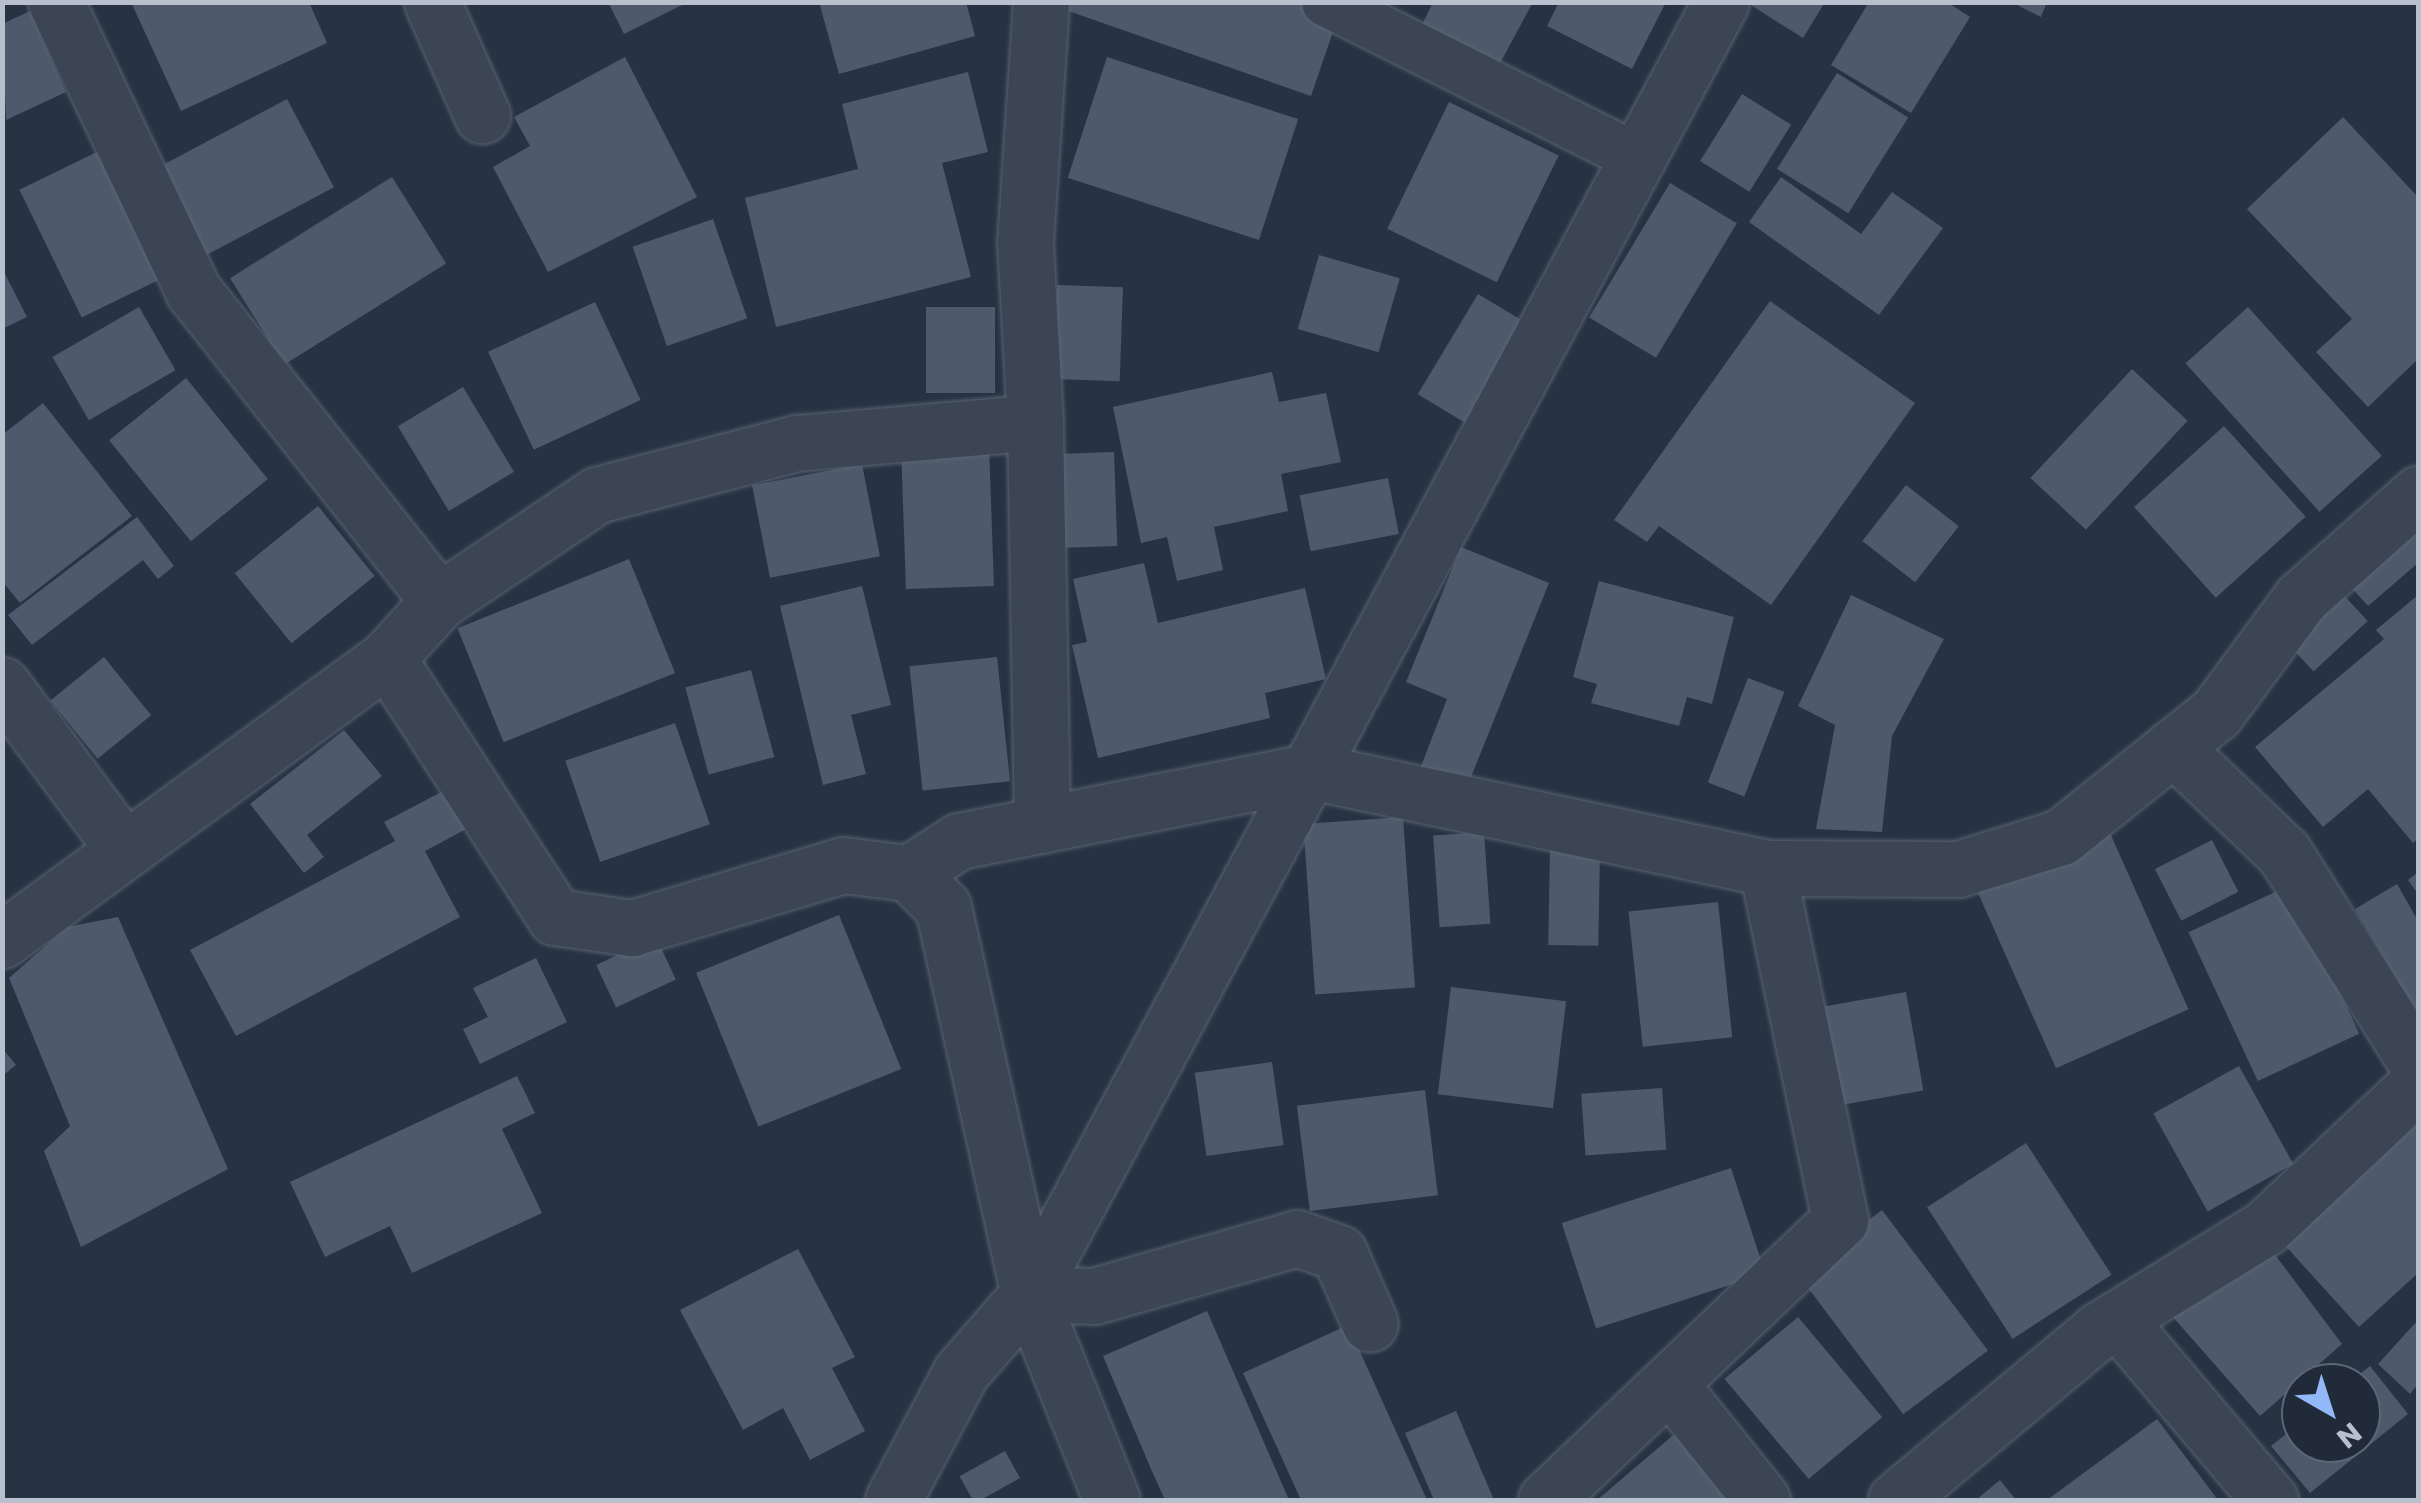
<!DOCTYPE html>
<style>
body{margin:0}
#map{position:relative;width:2421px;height:1503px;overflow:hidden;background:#273343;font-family:Poppins,sans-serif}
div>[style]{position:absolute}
.building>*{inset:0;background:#4e5a6c;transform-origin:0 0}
.roads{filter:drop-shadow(0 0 2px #5a6370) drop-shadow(0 0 2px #5a6370)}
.service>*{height:48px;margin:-24px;padding:0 24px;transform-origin:24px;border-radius:24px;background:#3c4553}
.minor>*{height:55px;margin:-27.5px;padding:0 27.5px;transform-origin:27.5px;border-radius:27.5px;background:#3c4553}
span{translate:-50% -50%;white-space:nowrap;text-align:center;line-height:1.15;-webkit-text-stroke:10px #202a39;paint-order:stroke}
.frame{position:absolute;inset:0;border:5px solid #b9c0cd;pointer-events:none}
.north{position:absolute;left:2281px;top:1363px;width:100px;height:100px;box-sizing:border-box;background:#202a39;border:2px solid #5d6674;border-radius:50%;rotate:141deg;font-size:28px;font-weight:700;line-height:40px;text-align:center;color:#b9c0cd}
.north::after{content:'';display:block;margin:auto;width:35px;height:45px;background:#92b8f8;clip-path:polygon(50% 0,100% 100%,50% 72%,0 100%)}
</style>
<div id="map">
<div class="building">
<i style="clip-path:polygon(131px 2px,309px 2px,327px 43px,181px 111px)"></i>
<i style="clip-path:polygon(608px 2px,688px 2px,624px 34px)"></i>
<i style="clip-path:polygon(819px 2px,966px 2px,975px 36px,839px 74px)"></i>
<i style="clip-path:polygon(1058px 2px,1296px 2px,1338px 17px,1311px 96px,1057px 7px)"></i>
<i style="clip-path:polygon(1433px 2px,1533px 2px,1498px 67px,1421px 27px)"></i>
<i style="clip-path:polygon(1559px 2px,1666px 2px,1632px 69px,1547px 26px)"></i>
<i style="clip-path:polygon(1746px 2px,1825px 2px,1803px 38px)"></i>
<i style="clip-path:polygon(1869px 2px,1947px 2px,1970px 17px,1911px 113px,1831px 65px)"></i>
<i style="clip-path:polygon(2011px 2px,2047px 2px,2041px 17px)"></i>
<i style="clip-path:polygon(30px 11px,66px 92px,6px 120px,2px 24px)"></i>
<i style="clip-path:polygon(625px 57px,697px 197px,548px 272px,493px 167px,530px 146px,514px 117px)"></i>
<i style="left:1107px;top:57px;width:201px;height:127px;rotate:18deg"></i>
<i style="clip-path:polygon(968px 72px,988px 152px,942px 163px,971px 277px,776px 327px,745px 198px,858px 169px,842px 104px)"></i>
<i style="left:1837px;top:73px;width:84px;height:113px;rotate:32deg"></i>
<i style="left:1742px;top:94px;width:58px;height:79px;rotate:32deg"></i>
<i style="left:287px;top:99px;width:100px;height:145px;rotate:62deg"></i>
<i style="left:1449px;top:102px;width:122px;height:141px;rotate:26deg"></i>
<i style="clip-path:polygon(2343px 117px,2418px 197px,2418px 359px,2368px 407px,2316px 352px,2352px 319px,2247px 209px)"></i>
<i style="left:103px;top:149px;width:142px;height:93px;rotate:64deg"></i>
<i style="left:392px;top:177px;width:102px;height:191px;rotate:58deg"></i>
<i style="clip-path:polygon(1781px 177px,1861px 234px,1892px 192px,1943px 228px,1879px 315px,1749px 222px)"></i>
<i style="left:1670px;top:183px;width:78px;height:157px;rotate:31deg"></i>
<i style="left:713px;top:219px;width:105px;height:85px;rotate:71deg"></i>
<i style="left:1319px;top:255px;width:84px;height:77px;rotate:16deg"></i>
<i style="clip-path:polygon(2px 268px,27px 317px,2px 329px)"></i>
<i style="left:1057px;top:285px;width:66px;height:94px;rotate:2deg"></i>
<i style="left:1478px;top:294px;width:57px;height:117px;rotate:31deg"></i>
<i style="clip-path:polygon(1770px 301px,1915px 403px,1771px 605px,1659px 526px,1647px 542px,1614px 520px)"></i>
<i style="left:595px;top:302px;width:108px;height:118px;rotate:65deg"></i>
<i style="left:139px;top:307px;width:73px;height:100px;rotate:60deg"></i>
<i style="left:926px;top:307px;width:69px;height:86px"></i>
<i style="left:2248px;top:307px;width:200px;height:84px;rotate:48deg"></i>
<i style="left:2132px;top:369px;width:76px;height:149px;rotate:43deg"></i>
<i style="clip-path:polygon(1272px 372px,1279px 402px,1326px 393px,1341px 462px,1281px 474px,1288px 511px,1214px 527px,1223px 570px,1177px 581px,1167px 537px,1141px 543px,1113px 407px)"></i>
<i style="left:186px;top:378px;width:130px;height:99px;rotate:51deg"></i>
<i style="left:463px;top:387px;width:99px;height:76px;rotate:59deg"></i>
<i style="clip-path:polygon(43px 403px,132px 516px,20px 603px,2px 581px,2px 435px)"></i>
<i style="left:2224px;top:426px;width:122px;height:121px;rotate:48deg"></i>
<i style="left:989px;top:445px;width:141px;height:88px;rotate:88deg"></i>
<i style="left:1114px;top:452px;width:94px;height:66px;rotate:88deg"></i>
<i style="left:862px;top:464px;width:94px;height:112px;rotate:79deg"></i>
<i style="left:1388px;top:478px;width:57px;height:90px;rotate:79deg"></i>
<i style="left:1906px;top:485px;width:67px;height:71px;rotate:38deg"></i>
<i style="left:318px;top:506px;width:90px;height:107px;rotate:51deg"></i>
<i style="clip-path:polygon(2418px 514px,2418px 563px,2368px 606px,2343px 578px)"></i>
<i style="clip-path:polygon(137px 517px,174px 566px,158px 579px,143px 560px,32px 645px,8px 615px)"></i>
<i style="clip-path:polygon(1461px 547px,1549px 583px,1465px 792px,1418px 774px,1447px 699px,1406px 682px)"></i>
<i style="left:629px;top:559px;width:123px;height:185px;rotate:68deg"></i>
<i style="clip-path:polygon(1144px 563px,1158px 623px,1305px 588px,1326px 679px,1265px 693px,1270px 718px,1098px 758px,1072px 645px,1087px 642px,1073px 579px)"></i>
<i style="clip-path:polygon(1599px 581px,1734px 617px,1712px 704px,1687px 697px,1679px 726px,1591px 703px,1597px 684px,1573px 677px)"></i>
<i style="clip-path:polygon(862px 586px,891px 705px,851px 715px,866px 774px,823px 785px,780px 606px)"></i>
<i style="left:2337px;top:588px;width:45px;height:74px;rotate:47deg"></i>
<i style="clip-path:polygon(1851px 595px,1944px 639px,1892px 736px,1882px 832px,1816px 829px,1835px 725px,1798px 706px)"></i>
<i style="clip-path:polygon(2418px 595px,2418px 838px,2413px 843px,2368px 789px,2323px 827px,2255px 747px,2384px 639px,2376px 630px)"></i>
<i style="left:104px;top:657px;width:75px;height:69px;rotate:51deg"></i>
<i style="left:997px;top:657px;width:125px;height:88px;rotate:84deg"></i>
<i style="left:751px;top:670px;width:90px;height:68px;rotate:75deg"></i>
<i style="left:1748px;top:678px;width:39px;height:112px;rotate:21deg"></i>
<i style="left:675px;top:723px;width:107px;height:116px;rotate:71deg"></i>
<i style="clip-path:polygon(344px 730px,382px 776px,307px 835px,324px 857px,304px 873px,250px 804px)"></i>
<i style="clip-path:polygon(449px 788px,470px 827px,425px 851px,460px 917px,236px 1036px,190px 950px,395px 841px,384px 822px)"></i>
<i style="left:1403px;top:817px;width:171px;height:100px;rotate:86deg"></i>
<i style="left:1484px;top:832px;width:92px;height:51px;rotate:86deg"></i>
<i style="left:2110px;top:833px;width:193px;height:145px;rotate:66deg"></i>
<i style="left:2212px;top:840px;width:58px;height:64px;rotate:63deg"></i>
<i style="left:1550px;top:847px;width:50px;height:98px;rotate:1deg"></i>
<i style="clip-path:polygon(2418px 872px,2418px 894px,2408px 880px)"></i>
<i style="clip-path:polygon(2397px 884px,2418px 921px,2418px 1015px,2355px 909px)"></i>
<i style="left:2290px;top:885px;width:164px;height:112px;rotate:65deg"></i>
<i style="left:1718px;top:902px;width:136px;height:90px;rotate:84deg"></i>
<i style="left:839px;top:915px;width:166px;height:154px;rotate:68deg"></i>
<i style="clip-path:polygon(118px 917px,228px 1169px,81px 1247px,44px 1151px,70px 1126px,9px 978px,67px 927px)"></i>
<i style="left:656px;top:937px;width:47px;height:66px;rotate:65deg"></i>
<i style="clip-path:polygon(536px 958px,567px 1022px,480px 1064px,463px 1029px,488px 1017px,473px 988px)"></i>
<i style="left:1451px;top:987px;width:116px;height:108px;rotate:7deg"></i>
<i style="left:1906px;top:992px;width:100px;height:86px;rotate:80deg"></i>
<i style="clip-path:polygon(2px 1048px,16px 1065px,2px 1076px)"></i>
<i style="left:1272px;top:1062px;width:84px;height:78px;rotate:82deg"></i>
<i style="left:2239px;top:1066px;width:112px;height:98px;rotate:61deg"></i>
<i style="clip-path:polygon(517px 1076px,535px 1113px,502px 1129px,542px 1213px,412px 1273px,390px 1226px,325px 1257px,290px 1182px)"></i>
<i style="left:1662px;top:1088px;width:62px;height:81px;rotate:86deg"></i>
<i style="left:1425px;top:1090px;width:106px;height:129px;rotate:83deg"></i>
<i style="clip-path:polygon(2418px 1120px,2418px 1273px,2359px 1327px,2281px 1241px)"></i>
<i style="left:2026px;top:1143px;width:157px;height:118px;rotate:57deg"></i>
<i style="left:1731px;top:1168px;width:111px;height:178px;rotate:72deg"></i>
<i style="left:1882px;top:1210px;width:176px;height:106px;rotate:53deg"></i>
<i style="clip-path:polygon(2267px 1244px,2342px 1344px,2260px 1416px,2172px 1316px)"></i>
<i style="clip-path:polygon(798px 1249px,855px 1357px,832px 1368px,865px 1431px,810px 1460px,783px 1408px,743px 1430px,680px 1310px)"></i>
<i style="clip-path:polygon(1207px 1311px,1256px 1424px,1289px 1500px,1165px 1500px,1151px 1469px,1103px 1356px)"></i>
<i style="left:1798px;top:1317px;width:131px;height:96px;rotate:50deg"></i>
<i style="clip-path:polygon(2418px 1320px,2418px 1384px,2410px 1394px,2378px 1364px)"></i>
<i style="clip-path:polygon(1348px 1325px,1427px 1500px,1301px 1500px,1243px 1373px)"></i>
<i style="clip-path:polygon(2370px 1366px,2408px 1414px,2310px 1493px,2271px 1446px,2301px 1422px,2301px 1443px,2361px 1443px,2361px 1383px,2349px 1383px)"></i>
<i style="clip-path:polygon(1456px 1411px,1494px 1500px,1434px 1500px,1405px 1433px)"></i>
<i style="clip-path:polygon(2157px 1419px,2218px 1500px,2047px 1500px)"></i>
<i style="clip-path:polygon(1677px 1432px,1736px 1500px,1597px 1500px)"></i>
<i style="left:1005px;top:1451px;width:31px;height:52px;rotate:61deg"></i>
<i style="clip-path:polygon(2000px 1480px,2016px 1500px,1976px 1500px)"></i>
</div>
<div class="roads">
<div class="service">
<i style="left:1326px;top:2px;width:349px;rotate:26.6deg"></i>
</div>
<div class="minor">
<i style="left:56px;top:2px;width:321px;rotate:64.6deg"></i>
<i style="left:194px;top:292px;width:394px;rotate:51.6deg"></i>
<i style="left:432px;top:2px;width:124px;rotate:66.1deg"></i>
<i style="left:1041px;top:2px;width:241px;rotate:93.8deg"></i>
<i style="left:1025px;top:242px;width:180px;rotate:86.8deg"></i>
<i style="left:1035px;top:422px;width:403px;rotate:89deg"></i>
<i style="left:387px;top:658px;width:309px;rotate:57deg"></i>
<i style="left:555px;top:917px;width:78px;rotate:8.1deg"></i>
<i style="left:632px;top:928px;width:220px;rotate:-16.6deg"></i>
<i style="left:843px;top:865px;width:66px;rotate:6.9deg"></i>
<i style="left:909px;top:873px;width:48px;rotate:45deg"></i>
<i style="left:943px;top:907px;width:396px;rotate:77.5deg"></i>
<i style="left:1029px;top:1294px;width:222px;rotate:68.1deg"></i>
<i style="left:2px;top:685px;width:204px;rotate:53.4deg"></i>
<i style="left:2173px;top:747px;width:153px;rotate:43.7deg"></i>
<i style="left:2284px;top:853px;width:251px;rotate:57.7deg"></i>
<i style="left:909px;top:873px;width:59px;rotate:-32.6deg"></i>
<i style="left:959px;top:841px;width:359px;rotate:-11.2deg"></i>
<i style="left:1311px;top:771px;width:466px;rotate:12deg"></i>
<i style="left:1767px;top:868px;width:191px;rotate:0.3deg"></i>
<i style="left:1958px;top:869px;width:108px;rotate:-17.3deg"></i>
<i style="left:2061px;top:837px;width:198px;rotate:-38.7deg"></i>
<i style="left:2216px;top:713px;width:143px;rotate:-53.5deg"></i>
<i style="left:2301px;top:598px;width:157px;rotate:-41.6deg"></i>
<i style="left:2px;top:940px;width:477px;rotate:-36.2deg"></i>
<i style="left:387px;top:658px;width:77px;rotate:-47.6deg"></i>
<i style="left:439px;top:601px;width:190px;rotate:-33.9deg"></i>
<i style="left:597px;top:495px;width:207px;rotate:-14.6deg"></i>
<i style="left:797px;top:443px;width:239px;rotate:-5deg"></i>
<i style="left:1029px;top:1294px;width:65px;rotate:1.8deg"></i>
<i style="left:1094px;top:1296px;width:211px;rotate:-15.9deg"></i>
<i style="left:1297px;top:1238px;width:45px;rotate:19.7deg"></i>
<i style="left:1339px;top:1253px;width:77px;rotate:66.4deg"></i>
<i style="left:2117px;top:1319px;width:237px;rotate:49.8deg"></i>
<i style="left:1670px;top:1385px;width:147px;rotate:51.3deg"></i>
<i style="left:893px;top:1500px;width:145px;rotate:-62deg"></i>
<i style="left:961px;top:1372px;width:103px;rotate:-48.9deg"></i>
<i style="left:1029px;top:1294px;width:1466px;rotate:-61.83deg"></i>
<i style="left:1546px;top:1500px;width:406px;rotate:-43.6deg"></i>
<i style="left:1840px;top:1220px;width:359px;rotate:-101.7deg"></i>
<i style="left:1896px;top:1500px;width:265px;rotate:-39.9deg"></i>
<i style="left:2099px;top:1330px;width:195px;rotate:-31.6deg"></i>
<i style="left:2265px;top:1228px;width:210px;rotate:-43.3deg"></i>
</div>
</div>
<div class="frame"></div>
<div class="north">N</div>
</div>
